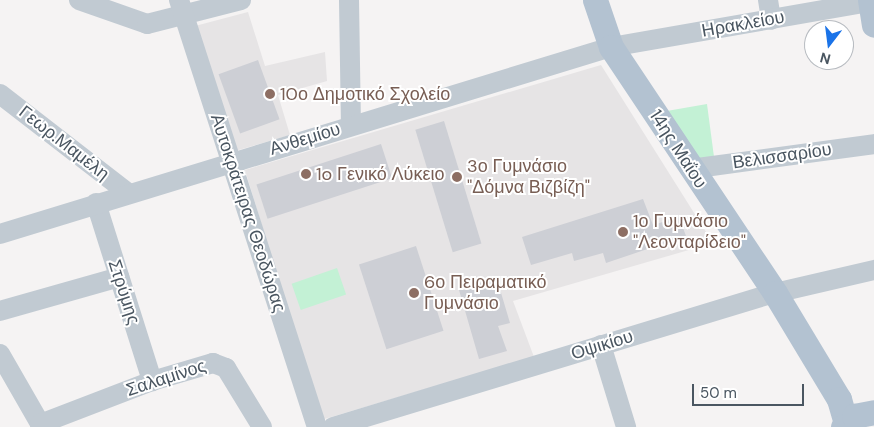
<!DOCTYPE html>
<meta charset="utf-8">
<style>
body{margin:0}
#map{position:relative;width:874px;height:427px;overflow:hidden;background:#f5f3f3;font-family:"DM Sans",sans-serif}
div>[style]{position:absolute}
.education>*{inset:0;background:#e6e4e5}
.green>*{inset:0;background:#c3f1d5;transform-origin:0 0}
.building>*{inset:0;background:#cdcfd5;transform-origin:0 0}
.minor>*{height:20px;margin:-10px;padding:0 10px;transform-origin:10px;border-radius:10px;background:#c1cad2}
.major>*{height:25px;margin:-12.5px;padding:0 12.5px;transform-origin:12.5px;border-radius:12.5px;background:#b3c2d1}
.dots>*{width:14px;height:14px;translate:-50% -50%;box-sizing:border-box;border:2px solid #fff;border-radius:50%}
span{translate:-50% -50%;white-space:nowrap;text-align:center;line-height:1.15;-webkit-text-stroke:4px #fff;paint-order:stroke}
.street-label{font-size:18px;color:#4a5661}
.education-label{font-size:18px;color:#785e54}
.left{translate:0 -50%;text-align:left}
.north{position:absolute;left:804px;top:20px;width:50px;height:50px;box-sizing:border-box;background:#fff;border:1px solid #b7bbc0;border-radius:50%;rotate:195deg;font-size:14px;font-weight:700;line-height:20px;text-align:center;color:#4a5661}
.north::after{content:'';display:block;margin:auto;width:18px;height:22px;background:#1a73e8;clip-path:polygon(50% 0,100% 100%,50% 72%,0 100%)}
.scale{position:absolute;left:692px;top:384px;width:112px;height:22px;box-sizing:border-box;border:2px solid #4a5661;border-top:0;padding-left:6px;font-size:15px;line-height:18px;white-space:nowrap;color:#4a5661;-webkit-text-stroke:4px #fff;paint-order:stroke}
</style>
<div id="map">
<div class="education">
<i style="clip-path:polygon(248px 12px,265px 66px,325px 52px,327px 81px,278px 95px,290px 135px,235px 151px,195px 26px)"></i>
<i style="clip-path:polygon(601px 65px,713px 243px,513px 301px,534px 357px,321px 420px,245px 170px)"></i>
</div>
<div class="green">
<i style="clip-path:polygon(707px 104px,714px 157px,691px 162px,661px 112px)"></i>
<i style="left:337px;top:268px;width:28px;height:48px;rotate:71deg"></i>
</div>
<div class="building">
<i style="left:258px;top:60px;width:63px;height:42px;rotate:70deg"></i>
<i style="left:444px;top:121px;width:128px;height:30px;rotate:73deg"></i>
<i style="left:381px;top:144px;width:36px;height:131px;rotate:72deg"></i>
<i style="clip-path:polygon(643px 199px,653px 225px,679px 217px,686px 236px,606px 263px,603px 253px,574px 261px,572px 253px,531px 265px,522px 237px)"></i>
<i style="left:416px;top:246px;width:89px;height:60px;rotate:72deg"></i>
<i style="clip-path:polygon(491px 280px,494px 287px,499px 286px,510px 323px,498px 326px,507px 351px,479px 359px,459px 290px)"></i>
</div>
<div class="minor">
<i style="left:79px;top:0;width:72px;rotate:19.4deg"></i>
<i style="left:147px;top:24px;width:97px;rotate:-14.3deg"></i>
<i style="left:179px;top:0;width:449px;rotate:72.1deg"></i>
<i style="left:349px;top:0;width:125px;rotate:89.1deg"></i>
<i style="left:768px;top:0;width:20px;rotate:81deg"></i>
<i style="left:0;top:94px;width:162px;rotate:37.7deg"></i>
<i style="left:690px;top:169px;width:186px;rotate:-7.7deg"></i>
<i style="left:96px;top:203px;width:187px;rotate:72.5deg"></i>
<i style="left:0;top:234px;width:639px;rotate:-17.02deg"></i>
<i style="left:611px;top:47px;width:267px;rotate:-9.9deg"></i>
<i style="left:0;top:311px;width:124px;rotate:-15.9deg"></i>
<i style="left:601px;top:345px;width:86px;rotate:73deg"></i>
<i style="left:0;top:354px;width:84px;rotate:60.1deg"></i>
<i style="left:40px;top:424px;width:120px;rotate:-21deg"></i>
<i style="left:152px;top:381px;width:64px;rotate:-16.4deg"></i>
<i style="left:213px;top:363px;width:14px;rotate:21deg"></i>
<i style="left:226px;top:368px;width:69px;rotate:58.6deg"></i>
<i style="left:333px;top:427px;width:462px;rotate:-16.9deg"></i>
<i style="left:775px;top:293px;width:102px;rotate:-13.1deg"></i>
</div>
<div class="major">
<i style="left:595px;top:0;width:50px;rotate:71.2deg"></i>
<i style="left:611px;top:47px;width:296px;rotate:56.3deg"></i>
<i style="left:775px;top:293px;width:124px;rotate:58.9deg"></i>
<i style="left:839px;top:399px;width:25px;rotate:74deg"></i>
<i style="left:870px;top:0;width:25px;rotate:81deg"></i>
<i style="left:843px;top:427px;width:16px;rotate:-45deg"></i>
<i style="left:854px;top:416px;width:20px;rotate:-11deg"></i>
</div>
<div class="dots">
<i style="left:270px;top:94px;background:#8d6e63"></i>
<i style="left:306px;top:174px;background:#8d6e63"></i>
<i style="left:457px;top:177px;background:#8d6e63"></i>
<i style="left:623px;top:232px;background:#8d6e63"></i>
<i style="left:414px;top:293px;background:#8d6e63"></i>
</div>
<div class="street-label">
<span style="left:743px;top:24px;rotate:-10deg">Ηρακλείου</span>
<span style="left:305px;top:139px;rotate:-17deg">Ανθεμίου</span>
<span style="left:64px;top:143px;rotate:38deg">Γεωρ.Μαμέλη</span>
<span style="left:678px;top:149px;rotate:57deg">14ης Μαΐου</span>
<span style="left:782px;top:156px;rotate:-8deg">Βελισσαρίου</span>
<span style="left:248px;top:213px;rotate:72deg">Αυτοκράτειρας Θεοδώρας</span>
<span style="left:124px;top:292px;rotate:72deg">Στρύμης</span>
<span style="left:602px;top:345px;rotate:-17deg">Οψικίου</span>
<span style="left:166px;top:378px;rotate:-18deg">Σαλαμίνος</span>
</div>
<div class="education-label">
<span class="left" style="left:280px;top:94px">10ο Δημοτικό Σχολείο</span>
<span class="left" style="left:467px;top:177px">3ο Γυμνάσιο<br>"Δόμνα Βιζβίζη"</span>
<span class="left" style="left:316px;top:174px">1o Γενικό Λύκειο</span>
<span class="left" style="left:633px;top:232px">1ο Γυμνάσιο<br>"Λεονταρίδειο"</span>
<span class="left" style="left:424px;top:293px">6ο Πειραματικό<br>Γυμνάσιο</span>
</div>
<div class="north">N</div>
<div class="scale">50 m</div>
</div>
